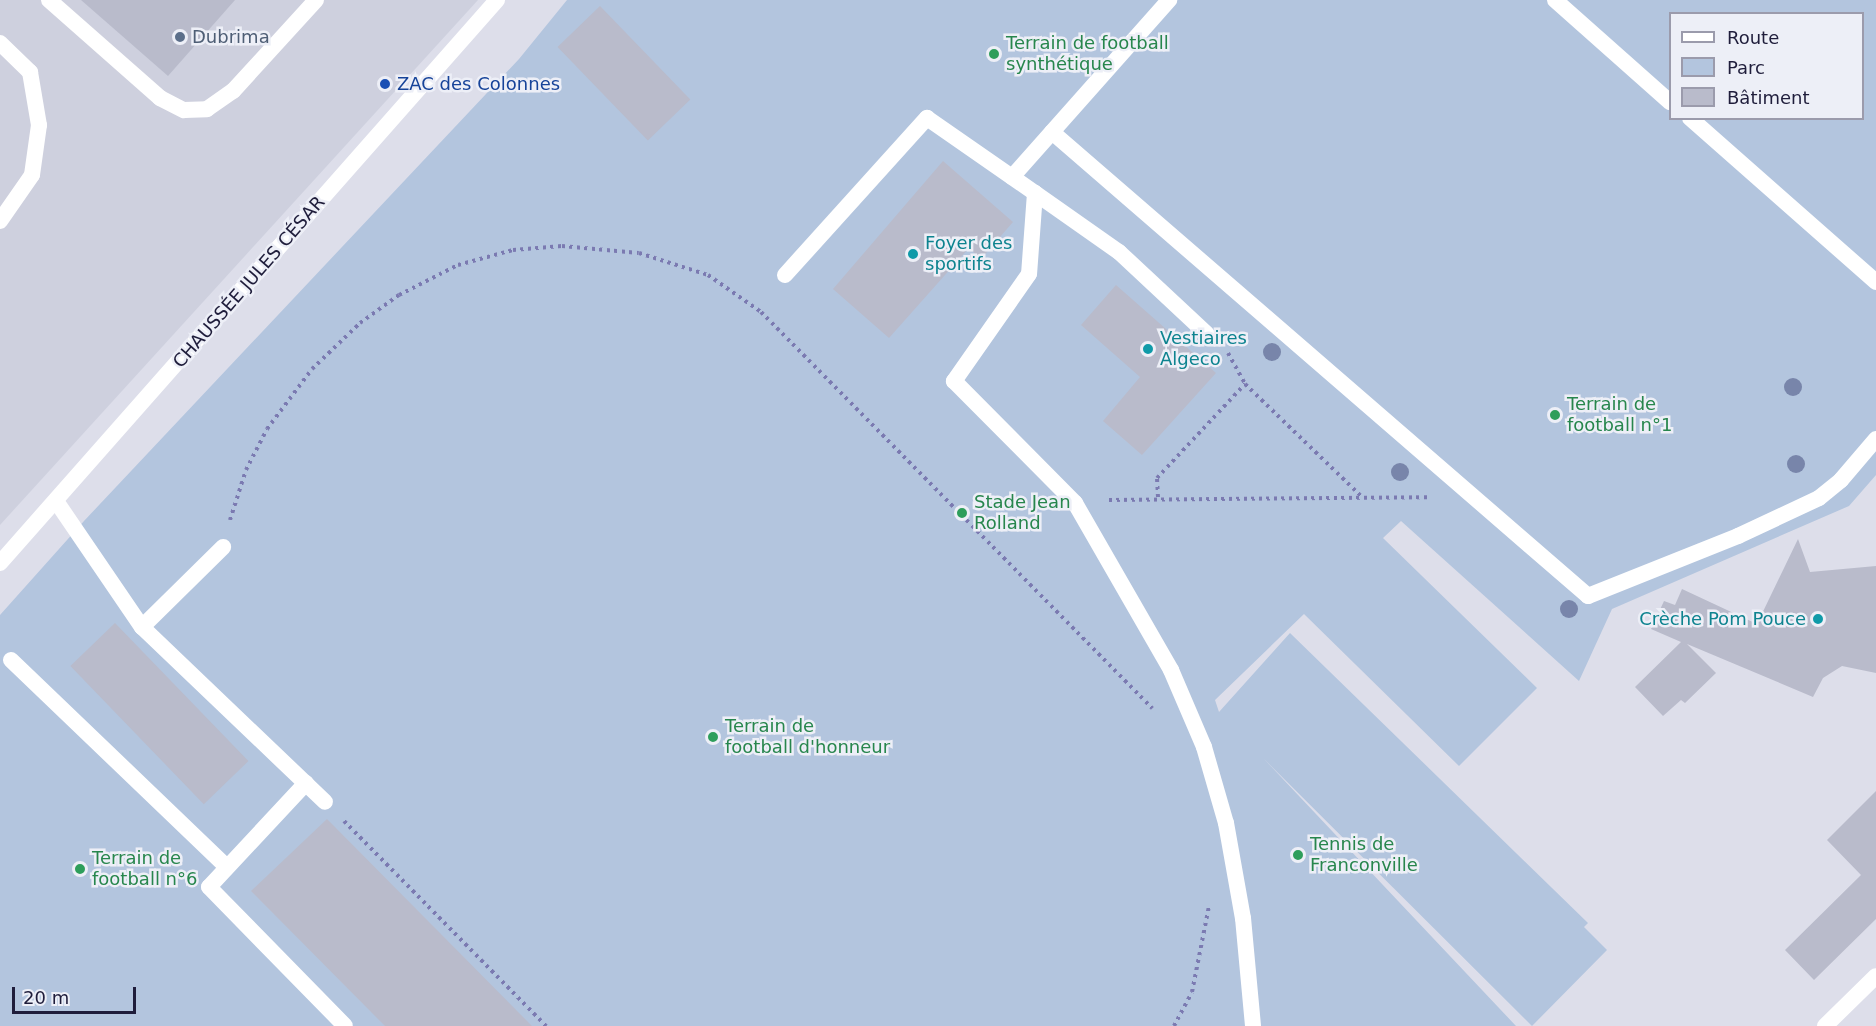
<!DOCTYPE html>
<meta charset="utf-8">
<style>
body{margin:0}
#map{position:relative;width:1876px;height:1026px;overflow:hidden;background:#dddeea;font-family:"DejaVu Sans",sans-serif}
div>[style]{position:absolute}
.built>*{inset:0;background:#ced0de}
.green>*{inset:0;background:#b3c5de}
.building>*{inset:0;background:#b9bbcb;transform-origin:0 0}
.path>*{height:4px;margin-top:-2px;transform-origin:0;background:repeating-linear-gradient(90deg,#7b7ab1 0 3px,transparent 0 7.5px)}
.service>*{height:16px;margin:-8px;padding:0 8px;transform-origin:8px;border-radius:8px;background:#fff}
.minor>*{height:16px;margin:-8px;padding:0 8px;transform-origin:8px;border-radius:8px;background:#fff}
.tertiary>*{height:16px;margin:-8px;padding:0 8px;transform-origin:8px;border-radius:8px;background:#fff}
.trees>*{width:18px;height:18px;margin:-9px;border-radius:50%;background:#7885aa}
.dots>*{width:16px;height:16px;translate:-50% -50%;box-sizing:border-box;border:3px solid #edeff7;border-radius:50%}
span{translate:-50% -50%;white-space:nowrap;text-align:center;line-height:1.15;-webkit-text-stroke:5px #edeff7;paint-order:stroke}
.service-label{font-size:18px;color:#4e5e75}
.left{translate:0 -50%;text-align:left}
.leisure-label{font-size:18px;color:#27864d}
.transit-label{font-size:18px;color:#164399}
.culture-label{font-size:18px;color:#0d838f}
.right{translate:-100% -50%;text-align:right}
.street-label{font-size:18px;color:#1f1d3b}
.legend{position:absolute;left:1669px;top:12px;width:195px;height:108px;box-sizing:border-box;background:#edeff7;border:2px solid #9b9bac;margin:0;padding:8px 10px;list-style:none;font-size:18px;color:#1f1d3b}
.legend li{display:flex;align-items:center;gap:12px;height:30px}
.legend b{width:30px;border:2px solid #9b9bac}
.scale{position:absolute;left:12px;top:987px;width:124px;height:27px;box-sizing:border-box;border:3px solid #1f1d3b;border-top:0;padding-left:8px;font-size:18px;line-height:21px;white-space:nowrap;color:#1f1d3b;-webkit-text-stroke:4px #edeff7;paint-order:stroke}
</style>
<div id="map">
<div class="built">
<i style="clip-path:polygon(0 0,478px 0,0 525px)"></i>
</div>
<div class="green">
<i style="clip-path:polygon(evenodd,567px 0,1876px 0,1876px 475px,1849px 506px,1612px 609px,1579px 681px,1401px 521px,1383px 538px,1537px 688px,1459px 766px,1304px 614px,1215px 700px,1219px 712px,1290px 633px,1588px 923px,1584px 927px,1607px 950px,1532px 1026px,1264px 759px,1516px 1026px,0 1026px,0 615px,84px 521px,519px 59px,567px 0,1670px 14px,1862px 14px,1862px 118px,1670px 118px,1670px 14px)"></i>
</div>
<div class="building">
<i style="clip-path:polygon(81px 0,235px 0,168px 76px)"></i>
<i style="left:600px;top:6px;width:130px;height:59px;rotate:46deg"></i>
<i style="clip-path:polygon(943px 161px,1013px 222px,981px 259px,969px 248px,889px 338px,833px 289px)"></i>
<i style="clip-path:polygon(1116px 285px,1216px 373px,1142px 455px,1103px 421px,1140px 377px,1081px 325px)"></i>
<i style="clip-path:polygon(1798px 539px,1810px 572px,1876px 566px,1876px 673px,1842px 666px,1823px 678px,1813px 697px,1687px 644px,1716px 673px,1685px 703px,1681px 700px,1663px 716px,1635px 687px,1681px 642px,1651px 629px,1664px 601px,1675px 605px,1682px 589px,1757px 624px)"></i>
<i style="left:115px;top:623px;width:192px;height:62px;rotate:46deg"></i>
<i style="clip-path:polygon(1876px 791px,1876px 919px,1814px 980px,1785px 950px,1861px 875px,1827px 840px)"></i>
<i style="clip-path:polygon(327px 819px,532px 1026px,385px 1026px,251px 891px)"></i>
</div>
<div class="path">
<i style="left:1228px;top:353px;width:35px;rotate:61deg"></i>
<i style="left:1245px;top:384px;width:164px;rotate:44deg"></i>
<i style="left:1158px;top:497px;width:19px;rotate:-93deg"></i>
<i style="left:1157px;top:478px;width:129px;rotate:-46.9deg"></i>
<i style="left:1109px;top:500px;width:319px;rotate:-0.5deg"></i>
<i style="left:230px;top:520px;width:52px;rotate:-72.3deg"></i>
<i style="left:246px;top:470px;width:46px;rotate:-62.9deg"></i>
<i style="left:267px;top:429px;width:75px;rotate:-53.1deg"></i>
<i style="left:312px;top:369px;width:66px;rotate:-43.8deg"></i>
<i style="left:360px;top:323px;width:48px;rotate:-35.7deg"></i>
<i style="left:399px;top:295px;width:66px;rotate:-27deg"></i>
<i style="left:458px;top:265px;width:57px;rotate:-15.3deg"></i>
<i style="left:513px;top:250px;width:49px;rotate:-4.7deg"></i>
<i style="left:562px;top:246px;width:77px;rotate:5.2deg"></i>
<i style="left:639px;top:253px;width:72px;rotate:17.7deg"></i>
<i style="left:708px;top:275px;width:65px;rotate:34.9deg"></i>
<i style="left:761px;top:312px;width:557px;rotate:45.36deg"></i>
<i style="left:344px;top:821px;width:288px;rotate:45.4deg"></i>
<i style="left:1174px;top:1026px;width:38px;rotate:-62deg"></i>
<i style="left:1192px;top:992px;width:88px;rotate:-78.8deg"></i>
</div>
<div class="service">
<i style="left:49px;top:0;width:148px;rotate:41.4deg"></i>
<i style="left:160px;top:98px;width:27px;rotate:27deg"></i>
<i style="left:184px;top:110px;width:23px;rotate:-2deg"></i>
<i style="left:207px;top:109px;width:32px;rotate:-35deg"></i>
<i style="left:233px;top:91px;width:123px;rotate:-47.6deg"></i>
<i style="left:1555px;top:0;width:154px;rotate:41.6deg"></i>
<i style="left:0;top:43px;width:42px;rotate:44deg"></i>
<i style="left:30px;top:72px;width:54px;rotate:80.4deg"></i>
<i style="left:39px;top:125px;width:50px;rotate:98deg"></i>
<i style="left:32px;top:175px;width:56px;rotate:124.8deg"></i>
<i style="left:1690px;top:118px;width:248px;rotate:41.4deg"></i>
<i style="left:1052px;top:132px;width:709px;rotate:40.88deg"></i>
<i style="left:1588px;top:596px;width:162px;rotate:-21.8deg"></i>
<i style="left:1738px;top:536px;width:89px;rotate:-25.1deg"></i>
<i style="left:1819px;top:498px;width:28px;rotate:-39deg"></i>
<i style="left:1841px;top:480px;width:54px;rotate:-49.5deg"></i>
<i style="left:1012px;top:177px;width:237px;rotate:-48.4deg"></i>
<i style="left:1035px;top:193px;width:103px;rotate:35.1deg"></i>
<i style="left:1119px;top:252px;width:120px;rotate:43deg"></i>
<i style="left:785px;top:275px;width:212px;rotate:-47.9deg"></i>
<i style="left:927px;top:118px;width:131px;rotate:34.8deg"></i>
<i style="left:1035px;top:193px;width:81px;rotate:94.2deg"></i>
<i style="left:1029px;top:274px;width:131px;rotate:125deg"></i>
<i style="left:954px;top:381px;width:172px;rotate:45.2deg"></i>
<i style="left:1075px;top:503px;width:193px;rotate:60.1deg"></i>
<i style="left:1171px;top:670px;width:84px;rotate:66.8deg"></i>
<i style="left:1204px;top:747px;width:79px;rotate:73.9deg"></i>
<i style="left:1226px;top:823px;width:97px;rotate:79.9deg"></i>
<i style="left:1243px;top:918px;width:108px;rotate:84.7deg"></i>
<i style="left:56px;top:501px;width:153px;rotate:55.7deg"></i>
<i style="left:142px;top:627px;width:253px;rotate:43.7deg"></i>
<i style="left:142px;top:627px;width:114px;rotate:-44.6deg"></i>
<i style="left:11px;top:660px;width:299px;rotate:43.8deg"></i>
<i style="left:306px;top:783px;width:142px;rotate:133deg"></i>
<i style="left:209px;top:887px;width:194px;rotate:45.6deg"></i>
</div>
<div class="minor">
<i style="left:1825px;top:1026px;width:71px;rotate:-44.4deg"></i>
</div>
<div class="tertiary">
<i style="left:0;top:563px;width:751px;rotate:-48.56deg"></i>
</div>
<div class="trees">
<i style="left:1272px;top:352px"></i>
<i style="left:1793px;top:387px"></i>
<i style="left:1796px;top:464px"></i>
<i style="left:1400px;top:472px"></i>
<i style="left:1569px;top:609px"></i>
</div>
<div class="dots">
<i style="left:180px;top:37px;background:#5c6f8a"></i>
<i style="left:994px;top:54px;background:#2e9e5b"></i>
<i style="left:385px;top:84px;background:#1a4fb4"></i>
<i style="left:913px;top:254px;background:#0f9aa8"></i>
<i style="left:1148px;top:349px;background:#0f9aa8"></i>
<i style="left:1555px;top:415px;background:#2e9e5b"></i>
<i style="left:962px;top:513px;background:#2e9e5b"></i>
<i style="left:1818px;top:619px;background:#0f9aa8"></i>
<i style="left:713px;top:737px;background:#2e9e5b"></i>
<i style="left:1298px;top:855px;background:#2e9e5b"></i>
<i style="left:80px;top:869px;background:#2e9e5b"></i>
</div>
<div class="service-label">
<span class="left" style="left:192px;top:37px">Dubrima</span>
</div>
<div class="leisure-label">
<span class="left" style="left:1006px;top:54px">Terrain de football<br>synthétique</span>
<span class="left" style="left:1567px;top:415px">Terrain de<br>football n°1</span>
<span class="left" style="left:974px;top:513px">Stade Jean<br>Rolland</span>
<span class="left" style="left:725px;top:737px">Terrain de<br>football d'honneur</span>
<span class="left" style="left:1310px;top:855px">Tennis de<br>Franconville</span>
<span class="left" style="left:92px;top:869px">Terrain de<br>football n°6</span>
</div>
<div class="transit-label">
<span class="left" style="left:397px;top:84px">ZAC des Colonnes</span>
</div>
<div class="culture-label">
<span class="left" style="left:925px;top:254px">Foyer des<br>sportifs</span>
<span class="left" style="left:1160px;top:349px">Vestiaires<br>Algeco</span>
<span class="right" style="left:1806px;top:619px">Crèche Pom Pouce</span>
</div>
<div class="street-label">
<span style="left:249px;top:282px;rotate:-49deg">CHAUSSÉE JULES CÉSAR</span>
</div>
<ul class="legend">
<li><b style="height:8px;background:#fff"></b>Route</li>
<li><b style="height:16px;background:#b3c5de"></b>Parc</li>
<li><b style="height:16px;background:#b9bbcb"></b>Bâtiment</li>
</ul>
<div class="scale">20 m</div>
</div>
